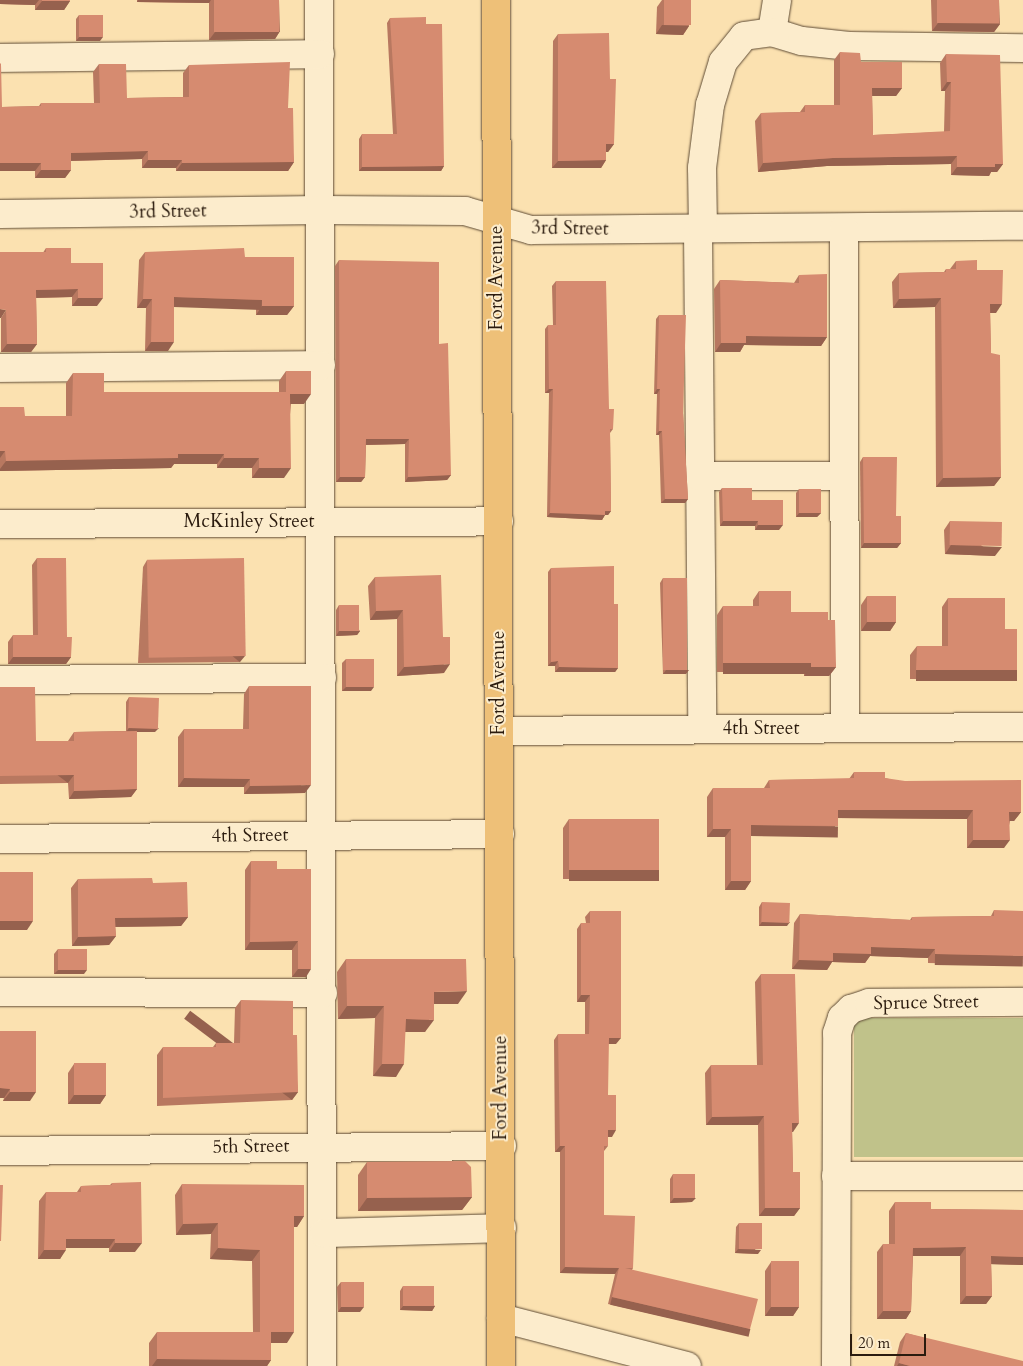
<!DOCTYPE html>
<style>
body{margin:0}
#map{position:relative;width:1023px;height:1366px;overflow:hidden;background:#fbe1b0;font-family:Cardo,serif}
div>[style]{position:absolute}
.green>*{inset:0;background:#c0c28a;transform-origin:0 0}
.roads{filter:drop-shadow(0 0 1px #5f4c36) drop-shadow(0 0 1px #5f4c36)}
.minor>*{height:28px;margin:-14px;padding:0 14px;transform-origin:14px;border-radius:14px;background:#fceccc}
.major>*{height:28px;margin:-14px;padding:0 14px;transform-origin:14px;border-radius:14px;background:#eec078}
.wall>*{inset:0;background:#b87860}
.shaded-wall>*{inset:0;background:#96614e;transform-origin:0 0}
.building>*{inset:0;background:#d68b70;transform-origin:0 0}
span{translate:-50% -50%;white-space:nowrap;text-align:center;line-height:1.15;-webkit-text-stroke:4px #fceccc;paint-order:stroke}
.street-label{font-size:19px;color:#2b1b0e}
.scale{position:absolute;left:850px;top:1334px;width:76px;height:22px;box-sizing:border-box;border:2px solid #2b1b0e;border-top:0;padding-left:6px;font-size:15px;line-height:18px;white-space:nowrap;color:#2b1b0e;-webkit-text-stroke:4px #fceccc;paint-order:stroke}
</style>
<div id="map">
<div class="green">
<i style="left:1023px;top:1018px;width:139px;height:169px;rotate:90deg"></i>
</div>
<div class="roads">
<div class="minor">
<i style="left:319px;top:0;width:1366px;rotate:89.87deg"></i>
<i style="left:772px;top:32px;width:32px;rotate:-81deg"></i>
<i style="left:0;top:58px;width:320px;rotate:-0.7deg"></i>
<i style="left:0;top:214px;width:321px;rotate:-0.7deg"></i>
<i style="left:321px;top:210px;width:144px;rotate:0.4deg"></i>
<i style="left:465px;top:211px;width:69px;rotate:16.1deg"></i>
<i style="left:531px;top:230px;width:492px;rotate:-0.5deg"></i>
<i style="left:844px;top:229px;width:499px;rotate:89.9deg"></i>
<i style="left:698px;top:230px;width:499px;rotate:89.5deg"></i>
<i style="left:703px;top:230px;width:62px;rotate:-90.9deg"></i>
<i style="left:702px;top:168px;width:64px;rotate:-82.8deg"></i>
<i style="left:710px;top:105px;width:45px;rotate:-73.2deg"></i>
<i style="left:723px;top:62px;width:33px;rotate:-51deg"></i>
<i style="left:744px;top:36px;width:28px;rotate:-8deg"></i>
<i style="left:772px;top:32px;width:31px;rotate:17deg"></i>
<i style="left:802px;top:41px;width:47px;rotate:6.1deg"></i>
<i style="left:849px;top:46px;width:174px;rotate:0.7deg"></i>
<i style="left:0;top:368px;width:321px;rotate:-0.5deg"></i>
<i style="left:699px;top:476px;width:145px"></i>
<i style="left:0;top:524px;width:499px;rotate:-0.3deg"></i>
<i style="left:0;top:680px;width:322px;rotate:-0.4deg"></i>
<i style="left:500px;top:731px;width:523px;rotate:-0.44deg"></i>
<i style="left:0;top:839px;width:500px;rotate:-0.57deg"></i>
<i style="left:0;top:992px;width:323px;rotate:0.2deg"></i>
<i style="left:0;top:1151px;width:502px;rotate:-0.57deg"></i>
<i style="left:836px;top:1176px;width:187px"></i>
<i style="left:324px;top:1233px;width:178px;rotate:-1.6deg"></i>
<i style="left:501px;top:1318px;width:192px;rotate:14.5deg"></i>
<i style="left:836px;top:1366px;width:333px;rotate:-89.8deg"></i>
<i style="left:837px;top:1033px;width:16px;rotate:-72deg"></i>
<i style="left:842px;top:1018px;width:13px;rotate:-45deg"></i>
<i style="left:851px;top:1009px;width:19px;rotate:-18deg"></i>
<i style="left:869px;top:1003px;width:154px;rotate:-0.4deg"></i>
</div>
<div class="major">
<i style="left:496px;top:0;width:1366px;rotate:89.79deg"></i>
</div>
</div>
<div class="wall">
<i style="clip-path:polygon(0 0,70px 0,70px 1px,64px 10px,35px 10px,35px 5px,0 4px)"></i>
<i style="clip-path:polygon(137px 0,279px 0,280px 31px,275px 39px,209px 40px,209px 3px,137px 2px)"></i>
<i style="clip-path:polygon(662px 0,691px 0,689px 26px,683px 35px,656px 34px,657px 7px)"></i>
<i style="clip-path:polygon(931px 0,999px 0,1000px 24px,994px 32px,932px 31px)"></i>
<i style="clip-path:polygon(79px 15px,100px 41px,76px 41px,76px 19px)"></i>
<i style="clip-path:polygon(390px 18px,426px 24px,444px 166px,441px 171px,359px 171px,359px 139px,362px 134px,393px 134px,387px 23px)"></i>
<i style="clip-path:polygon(558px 34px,610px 79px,614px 144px,608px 152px,606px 152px,606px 160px,601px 168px,552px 168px,553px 41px)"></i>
<i style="clip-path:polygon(840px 52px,861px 62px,902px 88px,896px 96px,872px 96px,873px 135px,944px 132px,945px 91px,941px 91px,940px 63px,946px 54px,1003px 164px,997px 172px,991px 172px,989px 176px,951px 175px,951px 164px,827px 166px,758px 172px,755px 121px,761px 113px,800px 112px,805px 105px,834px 105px,834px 60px)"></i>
<i style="clip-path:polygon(99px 64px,127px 98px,183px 97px,183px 73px,189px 65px,288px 108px,294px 162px,288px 171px,176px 171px,176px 168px,142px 168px,142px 159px,71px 161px,71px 170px,65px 178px,35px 178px,35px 171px,2px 107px,39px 106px,41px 103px,94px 103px,93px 72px)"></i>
<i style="clip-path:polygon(46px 248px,71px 263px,97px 306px,72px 306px,72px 297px,36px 298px,37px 344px,31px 352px,1px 352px,1px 318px)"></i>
<i style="clip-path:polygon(145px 252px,245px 257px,294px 306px,287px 315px,256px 315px,256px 308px,174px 305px,168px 351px,145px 351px,146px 308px,137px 308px,139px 260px)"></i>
<i style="clip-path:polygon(339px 260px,451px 475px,447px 480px,405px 482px,405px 444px,366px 445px,365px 477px,361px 482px,336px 482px,335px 266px)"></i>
<i style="clip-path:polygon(956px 261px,977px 270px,996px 313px,990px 313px,991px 353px,1001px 477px,994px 486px,936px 487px,935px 307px,893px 308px,892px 282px,899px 273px,944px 272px,946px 269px,950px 269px)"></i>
<i style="clip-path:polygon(799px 275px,827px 337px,821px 346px,744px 345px,740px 352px,715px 352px,714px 289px,720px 280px,794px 283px)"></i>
<i style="clip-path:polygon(556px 281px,609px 409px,613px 429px,610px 433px,611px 511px,608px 515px,605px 515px,602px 520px,547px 517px,549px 393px,545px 393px,545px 329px,548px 325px,553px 325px,552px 286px)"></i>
<i style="clip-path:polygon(659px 315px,683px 413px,688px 499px,685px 503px,661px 503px,659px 435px,656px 435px,657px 394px,654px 394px,656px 319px)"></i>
<i style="clip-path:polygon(286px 371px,304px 404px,291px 404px,284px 478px,252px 478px,252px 468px,217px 468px,217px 464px,174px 464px,171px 468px,0 471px,0 407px,25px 416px,66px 416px,66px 383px,73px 373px,104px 392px,279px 392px,279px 381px)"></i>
<i style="clip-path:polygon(863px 457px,896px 516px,901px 543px,897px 548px,861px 548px,860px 462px)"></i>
<i style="clip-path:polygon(722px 488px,752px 500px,779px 530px,755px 530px,755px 526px,720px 526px,719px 492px)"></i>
<i style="clip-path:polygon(799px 489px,821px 513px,817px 517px,796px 517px,796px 493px)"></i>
<i style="clip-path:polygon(950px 521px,995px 556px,945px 554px,944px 530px)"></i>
<i style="clip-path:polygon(37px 558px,67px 637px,71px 657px,66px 664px,8px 664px,8px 642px,13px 635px,33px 635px,32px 565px)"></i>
<i style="clip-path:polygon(147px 560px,240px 662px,138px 663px,143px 567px)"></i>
<i style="clip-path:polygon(551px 568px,614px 604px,618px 668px,615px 672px,555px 672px,555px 666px,548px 666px,548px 572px)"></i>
<i style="clip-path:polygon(375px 577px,443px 637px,444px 673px,397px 676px,397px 619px,370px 620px,368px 586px)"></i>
<i style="clip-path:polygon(663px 578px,686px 674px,663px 674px,660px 583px)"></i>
<i style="clip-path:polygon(759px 591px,791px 612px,828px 620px,836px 667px,829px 676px,804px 676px,804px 672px,717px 672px,717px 615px,723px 606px,753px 606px,753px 600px)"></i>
<i style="clip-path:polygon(867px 596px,896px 622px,890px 631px,861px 631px,861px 605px)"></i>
<i style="clip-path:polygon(948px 598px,1005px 629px,1011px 679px,910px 679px,910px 655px,917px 646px,942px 646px,942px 607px)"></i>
<i style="clip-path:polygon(339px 605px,360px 631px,357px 635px,336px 636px,336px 610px)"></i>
<i style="clip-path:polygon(346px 659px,371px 691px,342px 691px,342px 663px)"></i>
<i style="clip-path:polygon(249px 686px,305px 793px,244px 794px,244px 787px,178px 787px,178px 737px,184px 729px,243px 729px,244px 694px)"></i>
<i style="clip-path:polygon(0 687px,36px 741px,68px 741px,74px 732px,126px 731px,126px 702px,129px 697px,155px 732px,137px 732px,137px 789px,131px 797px,69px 799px,68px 783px,0 784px)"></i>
<i style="clip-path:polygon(854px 772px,885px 778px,1021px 812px,1014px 821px,1010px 821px,1004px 848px,967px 848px,967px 819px,838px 818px,832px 835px,751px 834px,751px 881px,745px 890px,725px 890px,725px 837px,707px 837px,707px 797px,713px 788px,764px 788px,769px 780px,849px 779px)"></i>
<i style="clip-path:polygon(569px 819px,653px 879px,563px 879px,563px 828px)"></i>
<i style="clip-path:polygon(251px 861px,277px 869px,311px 869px,306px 977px,292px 977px,292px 950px,245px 950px,245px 870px)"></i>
<i style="clip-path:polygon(78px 879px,153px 883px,188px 917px,181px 926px,115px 927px,116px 936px,109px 945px,72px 946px,71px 888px)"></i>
<i style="clip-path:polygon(762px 902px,787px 926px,759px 926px,759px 907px)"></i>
<i style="clip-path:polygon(994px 910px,1017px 965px,928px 963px,928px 958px,870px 956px,865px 963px,832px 962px,827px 970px,792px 969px,794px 923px,800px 914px,910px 920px,912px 917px,991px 916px)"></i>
<i style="clip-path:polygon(590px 911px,616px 1044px,608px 1044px,608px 1095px,612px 1137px,608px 1137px,608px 1146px,604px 1151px,604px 1215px,633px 1268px,632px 1270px,750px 1329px,745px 1335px,608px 1304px,615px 1274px,560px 1273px,560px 1152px,555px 1152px,554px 1040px,558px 1034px,585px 1034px,585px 1002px,577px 1002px,577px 929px,581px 923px,586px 923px,585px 917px)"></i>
<i style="clip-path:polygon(58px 949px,84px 974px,54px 974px,54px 954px)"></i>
<i style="clip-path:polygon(346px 959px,458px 1004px,434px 1004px,425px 1032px,405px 1032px,396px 1077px,373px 1076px,375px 1018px,338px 1019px,337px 972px)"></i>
<i style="clip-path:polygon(761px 974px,793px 1132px,792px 1132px,793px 1172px,800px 1208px,794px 1216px,759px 1216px,758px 1125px,706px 1125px,705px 1073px,711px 1065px,757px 1065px,755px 982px)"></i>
<i style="clip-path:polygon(241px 1000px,293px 1035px,298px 1092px,292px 1100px,157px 1106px,157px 1055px,163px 1047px,213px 1047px,216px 1043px,234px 1043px,235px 1008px)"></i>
<i style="clip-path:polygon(0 1031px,30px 1101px,3px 1101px,4px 1098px,0 1098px)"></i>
<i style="clip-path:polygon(74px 1064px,106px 1095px,100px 1104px,68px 1104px,68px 1073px)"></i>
<i style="clip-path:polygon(367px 1162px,472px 1197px,462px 1210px,358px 1211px,358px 1175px)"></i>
<i style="clip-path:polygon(673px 1174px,692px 1202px,670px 1203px,670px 1179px)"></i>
<i style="clip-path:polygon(112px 1183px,135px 1252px,109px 1252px,109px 1248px,66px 1248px,60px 1259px,38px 1259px,39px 1201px,46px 1192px,77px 1192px,81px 1186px,110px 1185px)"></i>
<i style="clip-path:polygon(182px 1184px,304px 1216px,297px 1227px,294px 1227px,287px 1343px,271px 1343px,271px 1360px,267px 1366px,149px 1366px,149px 1343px,157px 1332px,253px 1332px,252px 1261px,210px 1259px,211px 1234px,176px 1235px,175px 1195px)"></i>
<i style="clip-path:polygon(895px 1202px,931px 1209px,1023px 1210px,1023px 1265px,991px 1264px,992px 1296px,986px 1304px,960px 1304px,960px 1256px,913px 1256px,911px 1311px,906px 1319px,877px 1319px,877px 1252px,883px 1244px,889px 1244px,889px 1211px)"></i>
<i style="clip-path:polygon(739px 1223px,758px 1254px,735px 1253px,736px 1227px)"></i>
<i style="clip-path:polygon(771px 1262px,799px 1307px,793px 1316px,765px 1316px,765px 1271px)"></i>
<i style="clip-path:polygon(341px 1282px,360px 1312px,338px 1312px,337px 1287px)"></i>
<i style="clip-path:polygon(403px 1286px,435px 1306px,432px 1311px,400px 1310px,400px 1291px)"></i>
<i style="clip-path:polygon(906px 1333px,1023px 1366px,894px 1366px,900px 1342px)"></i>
</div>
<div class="shaded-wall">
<i style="clip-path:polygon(0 0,39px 0,35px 5px,0 4px)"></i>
<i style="clip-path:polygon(138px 0,211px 0,209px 3px,137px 2px)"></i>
<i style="clip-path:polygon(42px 1px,70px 1px,64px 10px,35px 10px)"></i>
<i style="clip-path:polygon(938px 23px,1000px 24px,994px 32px,932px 31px)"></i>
<i style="clip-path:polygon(662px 25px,689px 26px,683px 35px,656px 34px)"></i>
<i style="clip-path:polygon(280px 31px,275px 39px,209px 40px,215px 32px)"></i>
<i style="clip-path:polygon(79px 37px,103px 37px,100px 41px,76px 41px)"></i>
<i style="clip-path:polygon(947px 82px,951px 82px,945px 91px,941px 91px)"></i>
<i style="clip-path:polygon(872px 88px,902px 88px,896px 96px,866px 96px)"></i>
<i style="clip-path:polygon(606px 144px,614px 144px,608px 152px,600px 152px)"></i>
<i style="clip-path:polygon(148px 151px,142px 159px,65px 161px,71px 153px)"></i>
<i style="clip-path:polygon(957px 156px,951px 164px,827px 166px,758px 172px,763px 163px,833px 158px)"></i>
<i style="clip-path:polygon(148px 160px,182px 160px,176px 168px,142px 168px)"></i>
<i style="clip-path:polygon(606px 160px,601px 168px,552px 168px,558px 161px)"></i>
<i style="clip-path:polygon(294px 162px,288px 171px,176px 171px,182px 163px)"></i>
<i style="clip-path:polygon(0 163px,41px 163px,35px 171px,0 171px)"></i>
<i style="clip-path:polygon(995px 164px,1003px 164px,997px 172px,991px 172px,989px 176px,951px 175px,957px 167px)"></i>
<i style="clip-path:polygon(444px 166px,441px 171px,359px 171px,362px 167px)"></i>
<i style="clip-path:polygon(41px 170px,71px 170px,65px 178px,35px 178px)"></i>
<i style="clip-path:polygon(78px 289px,72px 297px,30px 298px,36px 290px)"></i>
<i style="left:174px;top:297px;width:88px;height:10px;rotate:2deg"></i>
<i style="clip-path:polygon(78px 298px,103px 298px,97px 306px,72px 306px)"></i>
<i style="clip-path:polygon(941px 298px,935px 307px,893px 308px,899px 299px)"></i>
<i style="clip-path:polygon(143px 299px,152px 299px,146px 308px,137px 308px)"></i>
<i style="clip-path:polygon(990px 304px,1002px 304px,996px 313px,983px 313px)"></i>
<i style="clip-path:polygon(262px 306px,294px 306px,287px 315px,256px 315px)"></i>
<i style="clip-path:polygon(0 309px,6px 310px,1px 318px,0 318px)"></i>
<i style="clip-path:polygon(746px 336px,827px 337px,821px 346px,744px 345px,740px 352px,715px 352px,721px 343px)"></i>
<i style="clip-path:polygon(151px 342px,174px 342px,168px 351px,145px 351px)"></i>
<i style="clip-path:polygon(7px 344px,37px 344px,31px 352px,1px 352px)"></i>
<i style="clip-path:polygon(549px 389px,553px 389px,549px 393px,545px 393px)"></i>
<i style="clip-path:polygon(657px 389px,660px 389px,657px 394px,654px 394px)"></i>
<i style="clip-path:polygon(290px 394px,311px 394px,304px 404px,284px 404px)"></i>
<i style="clip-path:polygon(659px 431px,662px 431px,659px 435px,656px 435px)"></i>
<i style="clip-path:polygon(366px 439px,409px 439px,405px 444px,362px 445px)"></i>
<i style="clip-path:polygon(0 451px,5px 451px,0 458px)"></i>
<i style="clip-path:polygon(178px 454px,224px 454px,217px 464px,174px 464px,171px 468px,0 471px,0 469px,6px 461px)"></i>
<i style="clip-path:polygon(224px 458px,259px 458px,252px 468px,217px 468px)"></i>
<i style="clip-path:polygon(259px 468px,291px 468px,284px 478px,252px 478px)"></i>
<i style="clip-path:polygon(451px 475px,447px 480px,405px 482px,408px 477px)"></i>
<i style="clip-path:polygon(340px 477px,365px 477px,361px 482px,336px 482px)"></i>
<i style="clip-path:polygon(1001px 477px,994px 486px,936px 487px,943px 478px)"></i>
<i style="clip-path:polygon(665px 499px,688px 499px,685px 503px,661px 503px)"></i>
<i style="clip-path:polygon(611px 511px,608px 515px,605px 515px,602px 520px,547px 517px,550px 513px)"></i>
<i style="clip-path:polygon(799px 513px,821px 513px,817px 517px,796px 517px)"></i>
<i style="clip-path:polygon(723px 521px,758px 521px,755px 526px,720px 526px)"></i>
<i style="clip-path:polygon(758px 525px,783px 525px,779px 530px,755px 530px)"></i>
<i style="clip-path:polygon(864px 543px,901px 543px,897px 548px,861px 548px)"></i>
<i style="clip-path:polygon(951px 545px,1002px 547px,995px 556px,945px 554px)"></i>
<i style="clip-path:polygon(403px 610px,397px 619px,370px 620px,376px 611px)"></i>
<i style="clip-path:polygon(867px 622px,896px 622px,890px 631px,861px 631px)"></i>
<i style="clip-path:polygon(339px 631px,360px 631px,357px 635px,336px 636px)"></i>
<i style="left:245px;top:656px;width:8px;height:102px;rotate:130deg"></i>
<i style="clip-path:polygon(13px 657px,71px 657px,66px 664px,8px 664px)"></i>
<i style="clip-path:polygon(558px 661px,555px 666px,548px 666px,551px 662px)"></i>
<i style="left:723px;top:663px;width:88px;height:11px"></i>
<i style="clip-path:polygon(450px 664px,444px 673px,397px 676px,404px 667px)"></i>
<i style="clip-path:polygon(559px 667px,618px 668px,615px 672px,555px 672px)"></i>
<i style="clip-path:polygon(811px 667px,836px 667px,829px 676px,804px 676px)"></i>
<i style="clip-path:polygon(666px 670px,689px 670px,686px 674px,663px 674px)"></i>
<i style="left:916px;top:670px;width:101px;height:11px"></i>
<i style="clip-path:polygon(346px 687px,374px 687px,371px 691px,342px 691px)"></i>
<i style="clip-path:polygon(129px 728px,159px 728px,155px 732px,126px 732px)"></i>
<i style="left:74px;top:775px;width:10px;height:74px;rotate:127deg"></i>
<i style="clip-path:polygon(184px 778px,250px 779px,244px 787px,178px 787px)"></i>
<i style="clip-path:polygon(311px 785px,305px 793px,244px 794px,250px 786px)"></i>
<i style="clip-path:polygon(137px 789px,131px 797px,69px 799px,74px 791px)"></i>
<i style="clip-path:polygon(838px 810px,973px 810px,967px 819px,832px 818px)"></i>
<i style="clip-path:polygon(1009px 812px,1021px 812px,1014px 821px,1003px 821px)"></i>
<i style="left:751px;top:825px;width:87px;height:11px;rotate:1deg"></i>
<i style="clip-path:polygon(713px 829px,731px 829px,725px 837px,707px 837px)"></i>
<i style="clip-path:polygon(973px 840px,1010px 840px,1004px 848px,967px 848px)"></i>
<i style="left:569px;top:870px;width:90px;height:11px"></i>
<i style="clip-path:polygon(731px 881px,751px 881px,745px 890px,725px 890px)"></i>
<i style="clip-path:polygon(188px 917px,181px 926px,109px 927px,115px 918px)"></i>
<i style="clip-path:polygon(0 921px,33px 921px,27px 930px,0 930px)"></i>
<i style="clip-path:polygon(762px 922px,790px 922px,787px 926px,759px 926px)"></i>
<i style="clip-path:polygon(116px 936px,109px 945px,72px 946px,78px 937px)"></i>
<i style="clip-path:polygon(298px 941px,292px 950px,245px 950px,250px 942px)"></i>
<i style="clip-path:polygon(871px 947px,935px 949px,928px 958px,870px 956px,865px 963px,832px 962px,827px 970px,792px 969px,799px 960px,833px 953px)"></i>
<i style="left:935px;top:954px;width:88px;height:11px;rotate:1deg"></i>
<i style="clip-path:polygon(298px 969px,311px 969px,306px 977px,292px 977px)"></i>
<i style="clip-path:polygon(58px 970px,87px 970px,84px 974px,54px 974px)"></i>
<i style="clip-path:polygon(467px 991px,458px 1004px,425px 1004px,434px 992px)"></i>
<i style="clip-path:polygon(581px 995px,590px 995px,585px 1002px,577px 1002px)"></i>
<i style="clip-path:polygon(347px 1006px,384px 1006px,375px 1018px,338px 1019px)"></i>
<i style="clip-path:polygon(406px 1019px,434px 1020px,425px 1032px,397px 1032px)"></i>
<i style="clip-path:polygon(609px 1038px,621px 1038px,616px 1044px,604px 1044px)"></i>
<i style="clip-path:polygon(382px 1064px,404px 1064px,396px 1077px,373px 1076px)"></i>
<i style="clip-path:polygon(0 1088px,10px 1089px,4px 1098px,0 1098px)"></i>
<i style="clip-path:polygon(10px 1092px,36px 1092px,30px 1101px,3px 1101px)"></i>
<i style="left:298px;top:1092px;width:10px;height:135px;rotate:127deg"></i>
<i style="clip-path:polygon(74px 1095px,106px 1095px,100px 1104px,68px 1104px)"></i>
<i style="clip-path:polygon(764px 1116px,758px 1125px,706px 1125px,712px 1117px)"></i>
<i style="clip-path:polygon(792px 1123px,799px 1123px,793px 1132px,786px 1132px)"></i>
<i style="clip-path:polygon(608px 1130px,616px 1130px,612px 1137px,603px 1137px)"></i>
<i style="clip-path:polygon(560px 1146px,565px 1146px,560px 1152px,555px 1152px)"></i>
<i style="clip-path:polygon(472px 1197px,462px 1210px,358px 1211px,367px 1198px)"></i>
<i style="clip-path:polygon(674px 1198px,696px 1198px,692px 1202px,670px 1203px)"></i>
<i style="clip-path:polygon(765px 1208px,800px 1208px,794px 1216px,759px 1216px)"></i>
<i style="clip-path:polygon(294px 1216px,304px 1216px,297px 1227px,286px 1227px)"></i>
<i style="clip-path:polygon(218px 1223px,211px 1234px,176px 1235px,183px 1224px)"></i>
<i style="clip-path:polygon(66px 1239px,115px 1239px,109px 1248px,60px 1248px)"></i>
<i style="clip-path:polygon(115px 1243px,142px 1243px,135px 1252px,109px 1252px)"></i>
<i style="clip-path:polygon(966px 1247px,960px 1256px,907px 1256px,913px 1248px)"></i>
<i style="clip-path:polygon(218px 1248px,260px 1250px,252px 1261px,210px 1259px)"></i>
<i style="clip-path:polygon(738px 1249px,761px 1250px,758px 1254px,735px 1253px)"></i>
<i style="clip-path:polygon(44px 1250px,66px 1250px,60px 1259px,38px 1259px)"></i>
<i style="clip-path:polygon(991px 1256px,1023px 1257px,1023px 1265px,985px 1264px)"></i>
<i style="clip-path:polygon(565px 1267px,619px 1268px,615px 1274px,560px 1273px)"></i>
<i style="clip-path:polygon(966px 1296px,992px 1296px,986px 1304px,960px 1304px)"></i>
<i style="left:612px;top:1297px;width:142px;height:8px;rotate:13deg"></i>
<i style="clip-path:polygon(403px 1306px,435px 1306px,432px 1311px,400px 1310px)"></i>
<i style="clip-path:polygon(341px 1307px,364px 1307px,360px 1312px,338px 1312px)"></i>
<i style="clip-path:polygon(771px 1307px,799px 1307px,793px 1316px,765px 1316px)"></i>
<i style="clip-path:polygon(883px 1311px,911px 1311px,906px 1319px,877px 1319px)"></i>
<i style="clip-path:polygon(271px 1332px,294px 1332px,287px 1343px,264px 1343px)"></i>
<i style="clip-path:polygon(157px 1359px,271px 1360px,267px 1366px,152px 1366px)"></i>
<i style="clip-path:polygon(899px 1363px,910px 1366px,897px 1366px)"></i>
</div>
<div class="building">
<i style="left:42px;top:0;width:28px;height:1px"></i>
<i style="left:214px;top:0;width:65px;height:32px"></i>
<i style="left:664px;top:0;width:27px;height:25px"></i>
<i style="left:937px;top:0;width:62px;height:23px"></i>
<i style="left:79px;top:15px;width:24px;height:22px"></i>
<i style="clip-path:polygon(426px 17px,426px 24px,442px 24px,444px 166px,362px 167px,362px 134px,397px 134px,390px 18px)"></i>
<i style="clip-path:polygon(609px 33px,610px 79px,616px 79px,614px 144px,606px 144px,606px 160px,558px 161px,558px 34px)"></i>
<i style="clip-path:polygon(840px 52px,860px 53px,861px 62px,902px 62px,902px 88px,872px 88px,873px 135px,950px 131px,951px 82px,947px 82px,946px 54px,1000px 55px,1003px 164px,995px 164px,995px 167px,957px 167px,957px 156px,833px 158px,763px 163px,761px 113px,805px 112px,805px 105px,840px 105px)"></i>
<i style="clip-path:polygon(290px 62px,288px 108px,293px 108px,294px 162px,182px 163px,182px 160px,148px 160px,148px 151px,71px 153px,71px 170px,41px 170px,41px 163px,0 163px,0 63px,1px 64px,2px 107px,41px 106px,41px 103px,100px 103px,99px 64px,126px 64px,127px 98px,189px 97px,189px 65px)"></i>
<i style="clip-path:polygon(46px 248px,71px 248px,71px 263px,103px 263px,103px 298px,78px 298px,78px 289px,36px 290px,37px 344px,7px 344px,6px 310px,0 309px,0 252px,46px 252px)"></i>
<i style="clip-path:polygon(244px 248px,245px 257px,294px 257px,294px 306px,262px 306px,262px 300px,174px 297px,174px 342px,151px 342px,152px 299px,143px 299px,145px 252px)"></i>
<i style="clip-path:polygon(339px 260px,439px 262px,439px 344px,448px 343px,451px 475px,408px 477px,409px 439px,366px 439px,365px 477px,340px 477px)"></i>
<i style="clip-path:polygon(977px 260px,977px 270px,1003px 270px,1002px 304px,990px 304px,991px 353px,1000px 355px,1001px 477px,943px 478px,941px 298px,899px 299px,899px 273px,946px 272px,946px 269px,956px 269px,956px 261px)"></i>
<i style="clip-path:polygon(827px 274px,827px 337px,746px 336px,746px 343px,721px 343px,720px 280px,799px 283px,799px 275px)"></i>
<i style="clip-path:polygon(556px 281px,606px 281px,609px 409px,614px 409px,613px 429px,610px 429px,611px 511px,605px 511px,605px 515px,550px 513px,553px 389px,549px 389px,548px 325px,556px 325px)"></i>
<i style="clip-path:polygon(659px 315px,686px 315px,683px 413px,688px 499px,665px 499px,662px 431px,659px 431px,660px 389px,657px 389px)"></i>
<i style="clip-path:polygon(286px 371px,311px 371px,311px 394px,290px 394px,291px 468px,259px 468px,259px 458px,224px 458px,224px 454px,178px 454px,178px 458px,6px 461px,5px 451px,0 451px,0 407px,24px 407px,25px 416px,72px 416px,73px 373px,104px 373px,104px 392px,286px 392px)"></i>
<i style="clip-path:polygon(863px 457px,897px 457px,896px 516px,901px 516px,901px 543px,864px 543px)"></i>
<i style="clip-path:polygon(722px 488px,752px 488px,752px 500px,783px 500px,783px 525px,758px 525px,758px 521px,723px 521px)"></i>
<i style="left:799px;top:489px;width:22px;height:24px"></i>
<i style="left:950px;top:521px;width:52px;height:24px;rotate:1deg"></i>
<i style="clip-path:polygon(37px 558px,66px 558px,67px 637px,72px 637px,71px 657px,13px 657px,13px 635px,38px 635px)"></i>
<i style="left:244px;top:558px;width:98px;height:97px;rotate:89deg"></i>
<i style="clip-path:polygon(614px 566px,614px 604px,618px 604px,618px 668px,559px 667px,558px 661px,551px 662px,551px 568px)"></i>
<i style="clip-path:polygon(441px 575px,443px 637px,450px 637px,450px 664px,404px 667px,403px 610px,376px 611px,375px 577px)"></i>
<i style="left:663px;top:578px;width:24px;height:92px"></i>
<i style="clip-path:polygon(759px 591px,791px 591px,791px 612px,828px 612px,828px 620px,835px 620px,836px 667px,811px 667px,811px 663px,723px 663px,723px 606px,759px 606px)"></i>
<i style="left:867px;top:596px;width:29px;height:26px"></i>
<i style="clip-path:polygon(948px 598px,1005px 598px,1005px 629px,1017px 629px,1017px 670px,916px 670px,917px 646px,948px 646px)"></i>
<i style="left:339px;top:605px;width:20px;height:26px"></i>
<i style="left:346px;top:659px;width:28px;height:28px"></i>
<i style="clip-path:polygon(249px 686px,311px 686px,311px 785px,250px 786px,250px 779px,184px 778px,184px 729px,249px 729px)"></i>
<i style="clip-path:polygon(0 687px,35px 687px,36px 741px,74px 741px,74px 732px,137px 731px,137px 789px,74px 791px,74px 775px,0 776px)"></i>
<i style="left:129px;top:697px;width:30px;height:31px;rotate:2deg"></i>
<i style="clip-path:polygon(854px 772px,885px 772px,885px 778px,905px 781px,1021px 780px,1021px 812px,1009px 812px,1010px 840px,973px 840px,973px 810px,838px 810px,838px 826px,751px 825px,751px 881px,731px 881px,731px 829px,713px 829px,713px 788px,770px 788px,769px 780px,854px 778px)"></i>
<i style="left:569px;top:819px;width:90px;height:51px"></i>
<i style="clip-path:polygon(251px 861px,277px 861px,277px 869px,311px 869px,311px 969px,298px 969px,298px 941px,250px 942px)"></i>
<i style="left:0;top:872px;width:33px;height:49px"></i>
<i style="clip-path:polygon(152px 878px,153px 883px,187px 882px,188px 917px,115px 918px,116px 936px,78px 937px,78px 879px)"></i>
<i style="left:762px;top:902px;width:28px;height:20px;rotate:2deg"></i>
<i style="clip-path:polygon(994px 910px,1023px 911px,1023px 956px,935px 954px,935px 949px,871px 947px,871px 954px,833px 953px,833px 961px,799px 960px,800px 914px,912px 920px,912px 917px,994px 916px)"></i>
<i style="clip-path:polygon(590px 911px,621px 911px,621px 1038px,609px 1038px,608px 1095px,616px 1095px,616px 1130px,608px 1130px,608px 1146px,604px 1146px,604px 1215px,635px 1216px,633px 1268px,625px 1268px,758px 1299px,750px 1329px,612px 1297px,619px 1268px,565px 1267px,565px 1146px,560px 1146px,558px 1034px,589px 1034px,590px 995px,581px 995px,581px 923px,590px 923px)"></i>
<i style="left:58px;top:949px;width:29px;height:21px"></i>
<i style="clip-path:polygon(346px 959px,466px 959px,467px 991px,434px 992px,434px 1020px,406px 1019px,404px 1064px,382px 1064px,384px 1006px,347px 1006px)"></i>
<i style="clip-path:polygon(761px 974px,795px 974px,799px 1123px,792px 1123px,793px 1172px,800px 1172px,800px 1208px,765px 1208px,764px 1116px,712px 1117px,711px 1065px,763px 1065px)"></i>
<i style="clip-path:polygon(241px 1000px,293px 1001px,293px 1035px,297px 1035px,298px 1092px,163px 1098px,163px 1047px,216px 1047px,216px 1043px,240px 1043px)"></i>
<i style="clip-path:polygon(0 1031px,36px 1031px,36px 1092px,10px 1092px,10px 1089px,0 1088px)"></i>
<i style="left:106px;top:1063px;width:32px;height:32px;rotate:90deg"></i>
<i style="clip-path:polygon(465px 1161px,471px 1167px,472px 1197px,367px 1198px,367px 1162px)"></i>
<i style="left:673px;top:1174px;width:22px;height:24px"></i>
<i style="clip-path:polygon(141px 1182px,142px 1243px,115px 1243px,115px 1239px,66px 1239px,66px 1250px,44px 1250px,46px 1192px,81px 1192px,81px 1186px,112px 1185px,112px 1183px)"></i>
<i style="clip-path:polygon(182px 1184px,304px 1185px,304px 1216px,294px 1216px,294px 1332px,271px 1332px,271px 1360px,157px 1359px,157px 1332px,260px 1332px,260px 1250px,218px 1248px,218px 1223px,183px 1224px)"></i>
<i style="clip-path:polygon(0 1185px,3px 1185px,1px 1241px,0 1241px)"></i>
<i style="clip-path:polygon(895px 1202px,931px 1202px,931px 1209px,1023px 1210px,1023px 1257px,991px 1256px,992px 1296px,966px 1296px,966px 1247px,913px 1248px,911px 1311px,883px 1311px,883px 1244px,895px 1244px)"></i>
<i style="left:739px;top:1223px;width:23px;height:26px"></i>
<i style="left:799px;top:1261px;width:46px;height:28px;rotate:90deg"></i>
<i style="left:341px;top:1282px;width:23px;height:25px"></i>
<i style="left:403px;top:1286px;width:31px;height:20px"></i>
<i style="clip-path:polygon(906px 1333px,1023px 1361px,1023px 1366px,910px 1366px,899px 1363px)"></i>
</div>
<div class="street-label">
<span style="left:168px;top:212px;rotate:-1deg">3rd Street</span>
<span style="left:570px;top:229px;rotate:1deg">3rd Street</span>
<span style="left:497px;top:278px;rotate:-90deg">Ford Avenue</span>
<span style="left:249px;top:522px">McKinley Street</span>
<span style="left:499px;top:683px;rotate:-90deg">Ford Avenue</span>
<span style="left:761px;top:729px">4th Street</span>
<span style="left:250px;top:836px;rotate:-1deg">4th Street</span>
<span style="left:926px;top:1003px;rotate:-1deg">Spruce Street</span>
<span style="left:501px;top:1088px;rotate:-90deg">Ford Avenue</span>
<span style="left:251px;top:1147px;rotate:-1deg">5th Street</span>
</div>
<div class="scale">20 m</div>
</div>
